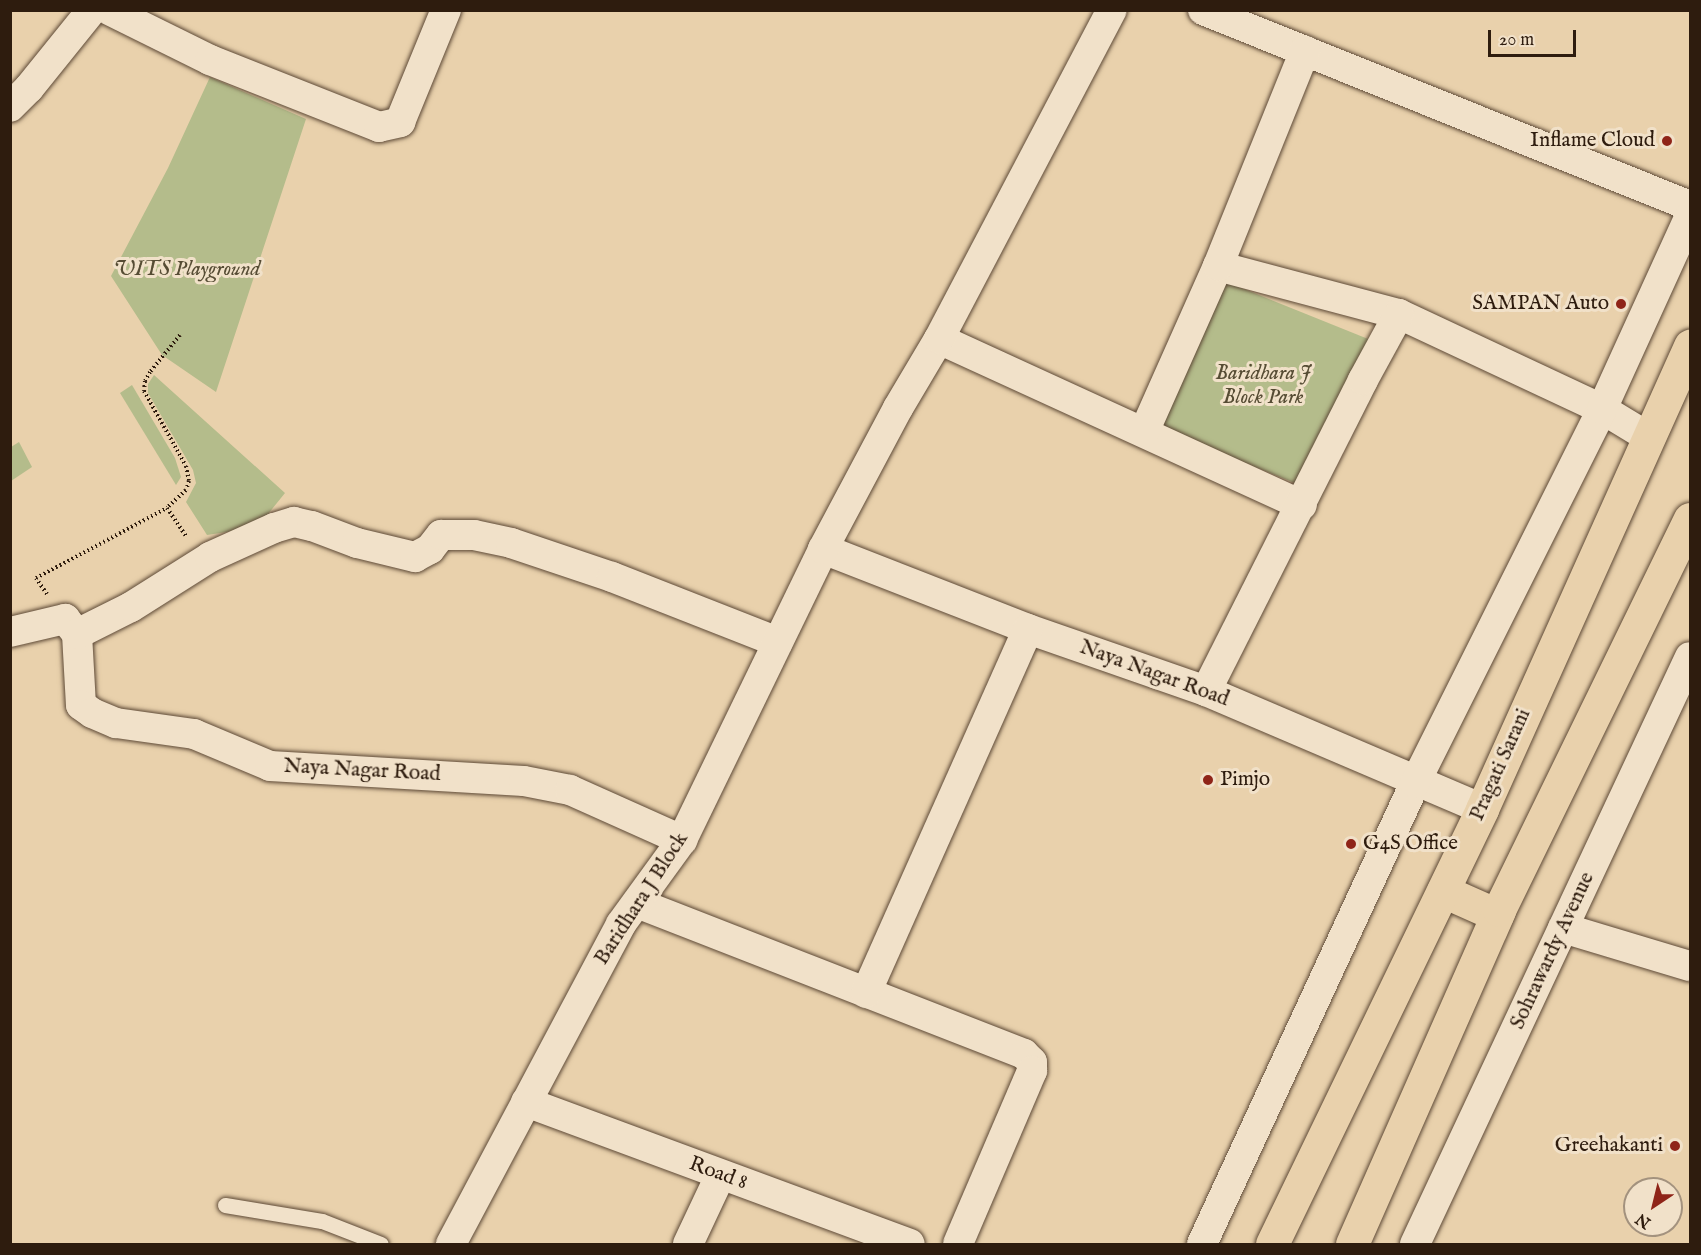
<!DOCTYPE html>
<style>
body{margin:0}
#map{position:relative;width:1701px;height:1255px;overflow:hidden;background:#e9d1ac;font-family:"IM FELL English",serif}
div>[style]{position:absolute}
.green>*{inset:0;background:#b4bc8b;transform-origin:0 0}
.path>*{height:4px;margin-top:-2px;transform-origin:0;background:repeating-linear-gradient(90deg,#2e1c0e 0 1.5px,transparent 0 4.5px)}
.roads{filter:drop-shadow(0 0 2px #5d4936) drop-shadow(0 0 2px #5d4936)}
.lane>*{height:15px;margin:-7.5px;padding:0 7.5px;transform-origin:7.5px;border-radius:7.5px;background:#f1e1c9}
.street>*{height:30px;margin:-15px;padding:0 15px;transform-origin:15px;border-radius:15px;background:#f1e1c9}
.primary>*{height:33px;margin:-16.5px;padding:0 16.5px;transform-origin:16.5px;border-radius:16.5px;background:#e9d1ac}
.dots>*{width:16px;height:16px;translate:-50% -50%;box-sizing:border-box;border:3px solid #f1e1c9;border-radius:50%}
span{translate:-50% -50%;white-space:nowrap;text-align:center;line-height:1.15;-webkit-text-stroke:6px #f1e1c9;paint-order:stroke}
.poi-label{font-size:21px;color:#2e1c0e}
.right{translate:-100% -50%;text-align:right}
.left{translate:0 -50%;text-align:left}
.park-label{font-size:21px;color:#564c34;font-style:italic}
.street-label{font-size:21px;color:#2e1c0e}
.frame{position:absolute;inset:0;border:12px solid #2e1c0e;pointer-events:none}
.north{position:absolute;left:1623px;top:1177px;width:60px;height:60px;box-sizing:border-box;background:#f1e1c9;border:2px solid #a3927e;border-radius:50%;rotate:215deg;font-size:16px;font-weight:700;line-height:24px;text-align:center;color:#2e1c0e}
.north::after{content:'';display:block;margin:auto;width:21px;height:27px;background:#8f2418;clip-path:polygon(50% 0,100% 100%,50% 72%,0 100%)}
.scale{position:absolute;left:1488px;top:30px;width:88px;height:27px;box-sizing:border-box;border:3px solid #2e1c0e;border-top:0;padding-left:8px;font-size:18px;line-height:21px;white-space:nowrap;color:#2e1c0e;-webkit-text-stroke:4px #f1e1c9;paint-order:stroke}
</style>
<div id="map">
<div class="green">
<i style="clip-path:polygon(210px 77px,306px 119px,216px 392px,162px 355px,111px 276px,168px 168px)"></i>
<i style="left:1222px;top:280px;width:163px;height:161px;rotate:22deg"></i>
<i style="clip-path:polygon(154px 375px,285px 493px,264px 519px,233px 531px,207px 535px,186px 502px,196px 483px,193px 470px,148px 393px,148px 384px)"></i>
<i style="clip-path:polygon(132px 385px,175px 458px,181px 477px,176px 485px,120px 393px)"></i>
<i style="clip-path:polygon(19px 442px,32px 467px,11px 481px,11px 447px)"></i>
</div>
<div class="path">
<i style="left:180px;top:335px;width:48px;rotate:129deg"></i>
<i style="left:150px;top:372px;width:10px;rotate:119deg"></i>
<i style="left:145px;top:381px;width:10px;rotate:96deg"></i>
<i style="left:144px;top:391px;width:86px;rotate:60.8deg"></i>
<i style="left:186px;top:466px;width:15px;rotate:79deg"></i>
<i style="left:189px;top:481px;width:9px;rotate:108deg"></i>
<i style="left:186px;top:490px;width:26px;rotate:137deg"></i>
<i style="left:167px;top:508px;width:34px;rotate:56deg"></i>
<i style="left:47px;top:594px;width:19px;rotate:-125deg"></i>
<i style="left:36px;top:578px;width:149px;rotate:-28.1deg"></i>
</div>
<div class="roads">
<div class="lane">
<i style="left:225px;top:1205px;width:98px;rotate:9.4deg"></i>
<i style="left:322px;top:1221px;width:63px;rotate:21.3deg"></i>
</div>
<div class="street">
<i style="left:109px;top:10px;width:113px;rotate:26.3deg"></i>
<i style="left:210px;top:60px;width:182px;rotate:21.6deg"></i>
<i style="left:379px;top:127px;width:22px;rotate:-13deg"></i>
<i style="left:400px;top:122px;width:121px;rotate:-67.7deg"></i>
<i style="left:1203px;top:10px;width:525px;rotate:21.92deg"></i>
<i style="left:10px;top:107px;width:27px;rotate:-45deg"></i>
<i style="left:29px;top:88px;width:100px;rotate:-51.1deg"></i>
<i style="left:1218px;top:266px;width:187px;rotate:14.9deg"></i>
<i style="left:1399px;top:314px;width:224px;rotate:25.1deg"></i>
<i style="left:1602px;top:409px;width:54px;rotate:31.3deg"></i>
<i style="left:939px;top:339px;width:399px;rotate:24.6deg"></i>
<i style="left:1144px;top:432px;width:182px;rotate:-66deg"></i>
<i style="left:1218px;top:266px;width:232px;rotate:-68deg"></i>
<i style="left:823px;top:549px;width:220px;rotate:21.3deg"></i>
<i style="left:1028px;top:629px;width:188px;rotate:19.2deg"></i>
<i style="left:1206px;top:691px;width:300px;rotate:23.1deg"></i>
<i style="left:10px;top:632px;width:57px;rotate:-13.3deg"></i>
<i style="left:65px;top:619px;width:19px;rotate:51deg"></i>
<i style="left:77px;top:634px;width:71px;rotate:86.8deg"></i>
<i style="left:81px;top:705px;width:14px;rotate:36deg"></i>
<i style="left:92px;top:713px;width:26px;rotate:23deg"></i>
<i style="left:116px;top:723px;width:79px;rotate:8deg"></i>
<i style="left:194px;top:734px;width:82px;rotate:22.8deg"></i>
<i style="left:270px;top:766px;width:254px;rotate:3.4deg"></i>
<i style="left:524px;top:781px;width:47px;rotate:11.1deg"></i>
<i style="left:570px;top:790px;width:123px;rotate:24.1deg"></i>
<i style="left:77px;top:634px;width:60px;rotate:-26.6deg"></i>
<i style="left:131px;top:607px;width:93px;rotate:-32.3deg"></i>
<i style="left:210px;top:557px;width:70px;rotate:-24.4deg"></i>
<i style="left:274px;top:528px;width:21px;rotate:-17deg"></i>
<i style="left:294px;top:522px;width:18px;rotate:13deg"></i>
<i style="left:312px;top:526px;width:48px;rotate:20.7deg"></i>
<i style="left:357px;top:543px;width:60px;rotate:13.6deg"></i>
<i style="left:415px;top:557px;width:17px;rotate:-28deg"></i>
<i style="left:430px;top:549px;width:18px;rotate:-52deg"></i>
<i style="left:441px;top:535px;width:33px"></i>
<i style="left:474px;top:535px;width:38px;rotate:12deg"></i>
<i style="left:511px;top:543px;width:107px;rotate:18.6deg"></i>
<i style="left:612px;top:577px;width:178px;rotate:21.4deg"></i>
<i style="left:1206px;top:691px;width:348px;rotate:-63.2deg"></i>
<i style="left:1363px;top:380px;width:75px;rotate:-61.4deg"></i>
<i style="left:637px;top:903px;width:415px;rotate:21.3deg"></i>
<i style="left:1024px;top:1054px;width:11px;rotate:45deg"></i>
<i style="left:1032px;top:1062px;width:9px;rotate:90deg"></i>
<i style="left:1032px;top:1071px;width:188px;rotate:113.2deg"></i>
<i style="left:1563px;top:928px;width:133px;rotate:16.7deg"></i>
<i style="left:866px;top:993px;width:398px;rotate:-66deg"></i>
<i style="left:526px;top:1102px;width:409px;rotate:20.3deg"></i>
<i style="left:451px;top:1244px;width:362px;rotate:-62deg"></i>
<i style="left:621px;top:924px;width:104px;rotate:-54deg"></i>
<i style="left:682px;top:840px;width:323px;rotate:-64.1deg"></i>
<i style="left:823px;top:549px;width:160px;rotate:-62deg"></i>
<i style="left:898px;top:408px;width:80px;rotate:-59.3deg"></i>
<i style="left:939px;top:339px;width:372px;rotate:-62.3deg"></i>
<i style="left:688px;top:1244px;width:75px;rotate:-64.8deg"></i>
<i style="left:1202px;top:1244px;width:508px;rotate:-65.2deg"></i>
<i style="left:1415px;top:783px;width:418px;rotate:-63.4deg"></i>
<i style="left:1602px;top:409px;width:212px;rotate:-65.5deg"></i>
<i style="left:1415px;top:1244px;width:648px;rotate:-64.9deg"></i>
</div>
<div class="primary">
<i style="left:1443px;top:891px;width:59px;rotate:24deg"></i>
<i style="left:1272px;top:1244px;width:483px;rotate:-64.2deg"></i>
<i style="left:1482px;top:809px;width:508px;rotate:-65.81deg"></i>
<i style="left:1352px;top:1244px;width:365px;rotate:-66.2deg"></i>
<i style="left:1499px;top:910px;width:435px;rotate:-64deg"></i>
</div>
</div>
<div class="dots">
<i style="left:1667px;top:141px;background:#8f2418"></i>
<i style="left:1621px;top:304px;background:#8f2418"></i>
<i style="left:1208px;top:780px;background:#8f2418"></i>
<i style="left:1351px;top:844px;background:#8f2418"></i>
<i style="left:1675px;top:1146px;background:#8f2418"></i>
</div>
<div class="poi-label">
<span class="right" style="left:1655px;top:141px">Inflame Cloud</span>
<span class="right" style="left:1609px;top:304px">SAMPAN Auto</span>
<span class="left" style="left:1220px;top:780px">Pimjo</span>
<span class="left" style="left:1363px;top:844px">G4S Office</span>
<span class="right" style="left:1663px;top:1146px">Greehakanti</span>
</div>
<div class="park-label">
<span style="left:187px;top:270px">UITS Playground</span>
<span style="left:1263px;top:386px">Baridhara J<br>Block Park</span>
</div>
<div class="street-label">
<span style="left:1154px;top:674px;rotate:20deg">Naya Nagar Road</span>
<span style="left:1501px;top:765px;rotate:-66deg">Pragati Sarani</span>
<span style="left:362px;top:771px;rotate:3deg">Naya Nagar Road</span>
<span style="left:642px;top:899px;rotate:-57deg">Baridhara J Block</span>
<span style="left:1553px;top:951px;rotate:-65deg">Sohrawardy Avenue</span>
<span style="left:718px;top:1174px;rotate:20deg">Road 8</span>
</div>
<div class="frame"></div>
<div class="north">N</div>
<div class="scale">20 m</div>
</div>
